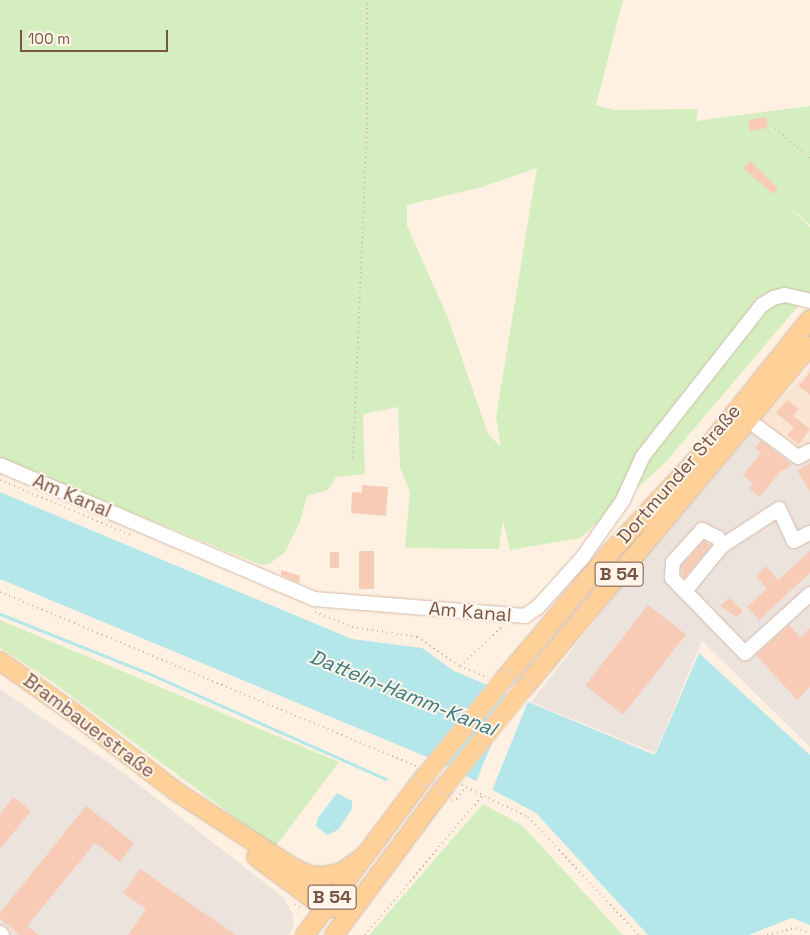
<!DOCTYPE html>
<meta charset="utf-8">
<style>
body{margin:0}
#map{position:relative;width:810px;height:935px;overflow:hidden;background:#fef1e2;font-family:"Space Grotesk",sans-serif}
div>[style]{position:absolute}
.residential>*{inset:0;background:#f9e5d2}
.industrial>*{inset:0;background:#ede3dd}
.green>*{inset:0;background:#d5eebf}
.water>*{inset:0;background:#b4e7ea}
.pier>*{inset:0;background:#fef1e2;transform-origin:0 0}
.stream>*{height:3px;margin:-1.5px;padding:0 1.5px;transform-origin:1.5px;border-radius:1.5px;background:#b4e7ea}
.building>*{inset:0;background:#f7cbb6;transform-origin:0 0}
.path>*{height:2px;margin-top:-1px;transform-origin:0;background:repeating-linear-gradient(90deg,#dcae99 0 1px,transparent 0 5px)}
.roads{filter:drop-shadow(0 0 1px #d3b9a9) drop-shadow(0 0 1px #d3b9a9)}
.minor>*{height:14px;margin:-7px;padding:0 7px;transform-origin:7px;border-radius:7px;background:#fff}
.major>*{height:18px;margin:-9px;padding:0 9px;transform-origin:9px;border-radius:9px;background:#ffd098}
.bridges{filter:drop-shadow(0 0 1px #dcd3cf) drop-shadow(0 0 1px #dcd3cf)}
.major-bridge>*{height:18px;margin:-9px;padding:0 9px;transform-origin:9px;border-radius:9px;background:#ffd098}
span{translate:-50% -50%;white-space:nowrap;text-align:center;line-height:1.15;-webkit-text-stroke:4px #fff5ea;paint-order:stroke}
.shield-label span{padding:1px 4px;background:#fff5ea;border:1px solid;border-radius:4px;-webkit-text-stroke-width:0}
.shield-label{font-size:18px;color:#795445;font-weight:700}
.street-label{font-size:19px;color:#795445}
.water-label{font-size:20px;color:#377a80;font-style:italic}
.scale{position:absolute;left:20px;top:30px;width:148px;height:22px;box-sizing:border-box;border:2px solid #795445;border-top:0;padding-left:6px;font-size:15px;line-height:18px;white-space:nowrap;color:#795445;-webkit-text-stroke:4px #fff5ea;paint-order:stroke}
</style>
<div id="map">
<div class="residential">
<i style="clip-path:polygon(810px 367px,810px 441px,790px 452px,758px 424px)"></i>
</div>
<div class="industrial">
<i style="clip-path:polygon(758px 424px,790px 452px,810px 441px,810px 747px,702px 641px,655px 753px,531px 702px,643px 559px)"></i>
<i style="clip-path:polygon(0 689px,125px 774px,283px 897px,293px 915px,293px 928px,288px 935px,0 935px)"></i>
</div>
<div class="green">
<i style="clip-path:polygon(evenodd,0 0,623px 0,596px 105px,614px 110px,698px 109px,696px 121px,810px 106px,810px 225px,776px 195px,810px 227px,810px 292px,665px 463px,580px 538px,510px 550px,503px 520px,499px 549px,405px 548px,410px 492px,400px 468px,398px 407px,363px 414px,365px 474px,336px 477px,328px 490px,307px 496px,300px 522px,285px 552px,269px 564px,261px 565px,0 459px,0 0,537px 168px,496px 417px,501px 447px,488px 434px,448px 318px,407px 226px,407px 205px,482px 187px,537px 168px)"></i>
<i style="clip-path:polygon(0 620px,339px 762px,275px 847px,47px 678px,0 648px)"></i>
<i style="clip-path:polygon(483px 804px,523px 826px,623px 935px,369px 935px)"></i>
</div>
<div class="water">
<i style="clip-path:polygon(0 492px,352px 639px,422px 648px,454px 671px,655px 755px,699px 653px,810px 755px,810px 925px,792px 918px,749px 935px,648px 935px,536px 813px,446px 765px,0 579px)"></i>
<i style="clip-path:polygon(337px 793px,352px 801px,352px 809px,338px 830px,327px 835px,316px 826px,318px 818px)"></i>
</div>
<div class="pier">
<i style="left:512px;top:693px;width:18px;height:99px;rotate:22deg"></i>
</div>
<div class="stream">
<i style="left:0;top:614px;width:162px;rotate:21.8deg"></i>
<i style="left:150px;top:674px;width:258px;rotate:24deg"></i>
</div>
<div class="building">
<i style="left:766px;top:117px;width:11px;height:18px;rotate:80deg"></i>
<i style="clip-path:polygon(750px 161px,778px 188px,773px 194px,743px 168px)"></i>
<i style="clip-path:polygon(810px 372px,810px 395px,799px 386px)"></i>
<i style="clip-path:polygon(787px 400px,799px 409px,793px 416px,810px 429px,799px 444px,787px 435px,794px 427px,776px 413px)"></i>
<i style="clip-path:polygon(761px 440px,792px 465px,780px 472px,760px 497px,749px 488px,753px 483px,743px 475px,761px 453px,755px 448px)"></i>
<i style="clip-path:polygon(810px 463px,810px 492px,797px 470px)"></i>
<i style="clip-path:polygon(362px 485px,388px 487px,386px 516px,351px 513px,352px 492px,362px 493px)"></i>
<i style="clip-path:polygon(704px 541px,711px 546px,684px 578px,681px 566px)"></i>
<i style="left:359px;top:551px;width:15px;height:38px"></i>
<i style="clip-path:polygon(810px 551px,810px 573px,759px 620px,747px 607px,767px 589px,756px 576px,766px 566px,778px 580px)"></i>
<i style="left:330px;top:552px;width:9px;height:16px"></i>
<i style="clip-path:polygon(281px 570px,300px 576px,299px 583px,281px 575px)"></i>
<i style="clip-path:polygon(729px 598px,743px 611px,737px 617px,720px 606px)"></i>
<i style="left:648px;top:605px;width:48px;height:102px;rotate:38deg"></i>
<i style="clip-path:polygon(789px 625px,800px 637px,810px 628px,810px 687px,797px 700px,756px 655px)"></i>
<i style="clip-path:polygon(13px 797px,31px 811px,0 849px,0 814px)"></i>
<i style="clip-path:polygon(86px 806px,134px 843px,120px 862px,95px 843px,27px 926px,39px 935px,20px 935px,0 919px,0 913px)"></i>
<i style="clip-path:polygon(140px 869px,236px 935px,128px 935px,146px 909px,123px 893px)"></i>
</div>
<div class="path">
<i style="left:775px;top:128px;width:46px;rotate:40.6deg"></i>
<i style="left:353px;top:458px;width:329px;rotate:-87.6deg"></i>
<i style="left:367px;top:129px;width:129px;rotate:-90deg"></i>
<i style="left:0;top:480px;width:144px;rotate:22.8deg"></i>
<i style="left:0;top:592px;width:451px;rotate:22.7deg"></i>
<i style="left:315px;top:612px;width:40px;rotate:22deg"></i>
<i style="left:352px;top:627px;width:66px;rotate:8.7deg"></i>
<i style="left:417px;top:637px;width:52px;rotate:34deg"></i>
<i style="left:460px;top:666px;width:30px;rotate:23deg"></i>
<i style="left:460px;top:666px;width:57px;rotate:-42.9deg"></i>
<i style="left:462px;top:785px;width:73px;rotate:25.9deg"></i>
<i style="left:528px;top:817px;width:162px;rotate:46.8deg"></i>
<i style="left:451px;top:800px;width:6px;rotate:-9deg"></i>
<i style="left:457px;top:799px;width:15px;rotate:-53deg"></i>
<i style="left:295px;top:904px;width:8px;rotate:30deg"></i>
<i style="left:365px;top:935px;width:182px;rotate:-49.9deg"></i>
<i style="left:767px;top:935px;width:30px;rotate:-14deg"></i>
<i style="left:796px;top:928px;width:15px;rotate:20deg"></i>
</div>
<div class="roads">
<div class="minor">
<i style="left:748px;top:420px;width:62px;rotate:36.5deg"></i>
<i style="left:798px;top:457px;width:13px;rotate:-27deg"></i>
<i style="left:0;top:465px;width:341px;rotate:23.1deg"></i>
<i style="left:314px;top:599px;width:212px;rotate:4.6deg"></i>
<i style="left:525px;top:616px;width:16px;rotate:-35deg"></i>
<i style="left:538px;top:607px;width:67px;rotate:-48deg"></i>
<i style="left:583px;top:557px;width:70px;rotate:-54.9deg"></i>
<i style="left:623px;top:500px;width:48px;rotate:-65.6deg"></i>
<i style="left:643px;top:456px;width:192px;rotate:-51.8deg"></i>
<i style="left:762px;top:305px;width:13px;rotate:-32deg"></i>
<i style="left:773px;top:298px;width:12px;rotate:-14deg"></i>
<i style="left:785px;top:295px;width:26px;rotate:13deg"></i>
<i style="left:722px;top:546px;width:68px;rotate:-33deg"></i>
<i style="left:779px;top:509px;width:35px;rotate:65deg"></i>
<i style="left:794px;top:541px;width:18px;rotate:-27deg"></i>
<i style="left:685px;top:591px;width:58px;rotate:-50.6deg"></i>
<i style="left:722px;top:546px;width:9px;rotate:-117deg"></i>
<i style="left:718px;top:538px;width:18px;rotate:-153deg"></i>
<i style="left:702px;top:530px;width:43px;rotate:132.2deg"></i>
<i style="left:673px;top:562px;width:16px;rotate:94deg"></i>
<i style="left:672px;top:578px;width:105px;rotate:45.8deg"></i>
<i style="left:745px;top:653px;width:88px;rotate:-42.2deg"></i>
<i style="left:0;top:933px;width:3px;rotate:45deg"></i>
</div>
<div class="major">
<i style="left:0;top:661px;width:87px;rotate:35.2deg"></i>
<i style="left:71px;top:711px;width:133px;rotate:37.4deg"></i>
<i style="left:177px;top:792px;width:137px;rotate:33.1deg"></i>
<i style="left:292px;top:867px;width:20px;rotate:24deg"></i>
<i style="left:310px;top:875px;width:13px;rotate:4deg"></i>
<i style="left:323px;top:876px;width:19px;rotate:-12deg"></i>
<i style="left:342px;top:872px;width:22px;rotate:-36deg"></i>
<i style="left:504px;top:679px;width:165px;rotate:-49.9deg"></i>
<i style="left:610px;top:553px;width:142px;rotate:-47.3deg"></i>
<i style="left:706px;top:449px;width:166px;rotate:-51.3deg"></i>
<i style="left:524px;top:688px;width:446px;rotate:-50.1deg"></i>
<i style="left:256px;top:857px;width:86px;rotate:36.5deg"></i>
<i style="left:325px;top:908px;width:16px"></i>
<i style="left:341px;top:908px;width:17px;rotate:-17deg"></i>
<i style="left:305px;top:935px;width:199px;rotate:-53deg"></i>
<i style="left:334px;top:935px;width:187px;rotate:-53.3deg"></i>
</div>
</div>
<div class="bridges">
<div class="major-bridge">
<i style="left:425px;top:776px;width:125px;rotate:-50.8deg"></i>
<i style="left:446px;top:785px;width:124px;rotate:-51.2deg"></i>
</div>
</div>
<div class="shield-label">
<span style="left:619px;top:574px">B 54</span>
<span style="left:332px;top:897px">B 54</span>
</div>
<div class="street-label">
<span style="left:679px;top:474px;rotate:-49deg">Dortmunder Straße</span>
<span style="left:72px;top:496px;rotate:23deg">Am Kanal</span>
<span style="left:470px;top:612px;rotate:5deg">Am Kanal</span>
<span style="left:89px;top:726px;rotate:37deg">Brambauerstraße</span>
</div>
<div class="water-label">
<span style="left:403px;top:693px;rotate:22deg">Datteln-Hamm-Kanal</span>
</div>
<div class="scale">100 m</div>
</div>
